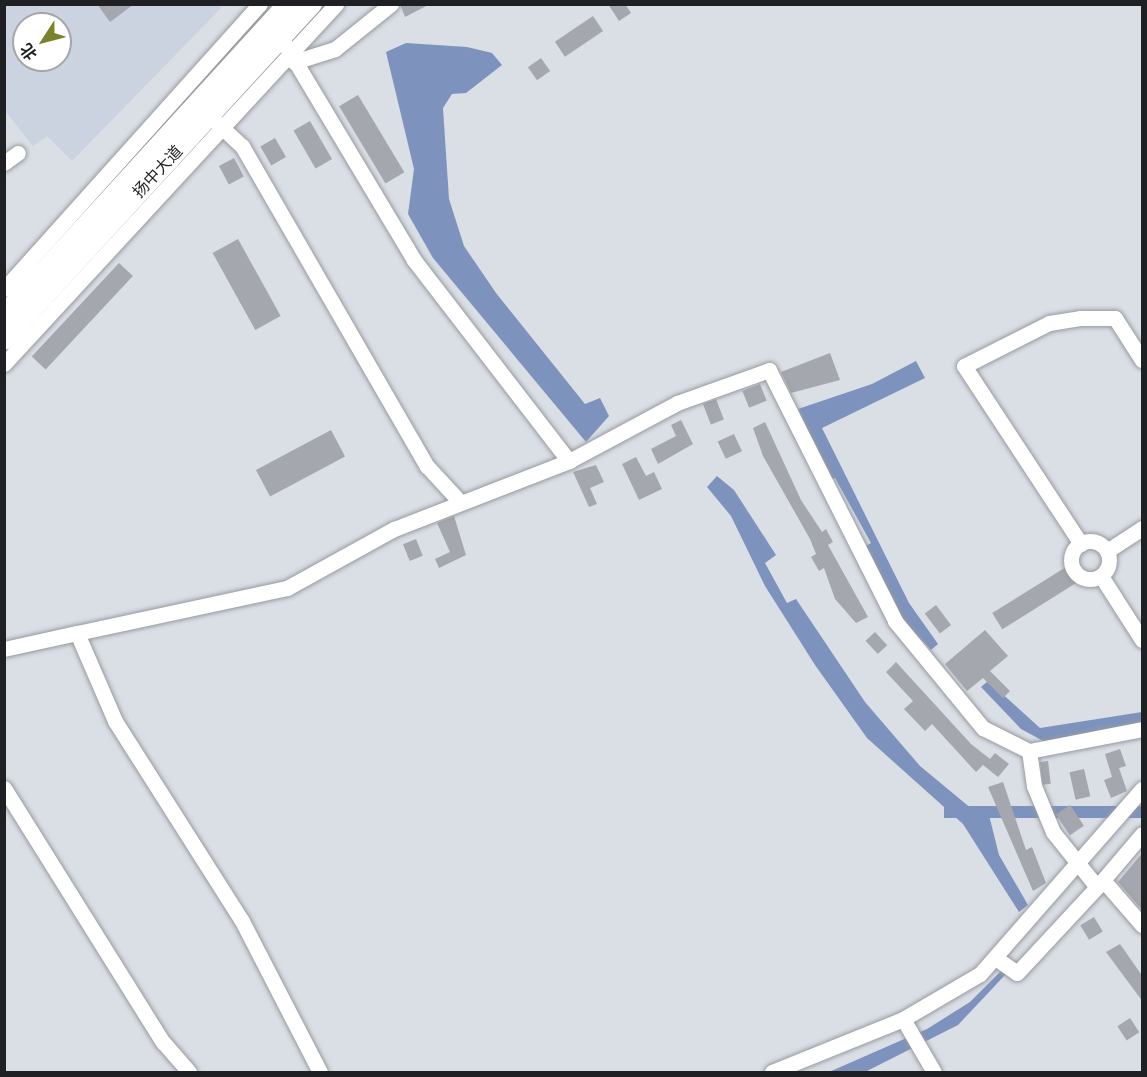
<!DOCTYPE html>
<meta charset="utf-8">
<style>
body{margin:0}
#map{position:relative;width:1147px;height:1077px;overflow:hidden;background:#dadee5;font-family:"Varela Round","Noto Sans SC",sans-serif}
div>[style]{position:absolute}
.built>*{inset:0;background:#cbd2e0}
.water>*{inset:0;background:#7d93bd;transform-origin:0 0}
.building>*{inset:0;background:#a4a7ae;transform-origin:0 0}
.roads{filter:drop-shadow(0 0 2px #969aa0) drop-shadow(0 0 2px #969aa0)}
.minor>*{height:15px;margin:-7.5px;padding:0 7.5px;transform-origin:7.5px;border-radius:7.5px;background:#fff}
.minor>.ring{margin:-7.5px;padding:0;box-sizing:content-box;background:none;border:15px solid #fff;border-radius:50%}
.major>*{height:20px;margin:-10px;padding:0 10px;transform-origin:10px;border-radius:10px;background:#fff}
span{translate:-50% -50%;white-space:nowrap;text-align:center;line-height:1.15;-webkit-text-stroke:6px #fff;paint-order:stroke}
.street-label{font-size:16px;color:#1f2023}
.frame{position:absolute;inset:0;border:6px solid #1f2023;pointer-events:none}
.north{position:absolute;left:12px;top:12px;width:60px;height:60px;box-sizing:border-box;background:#fff;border:2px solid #a5a6a7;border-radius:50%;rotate:234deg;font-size:16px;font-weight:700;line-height:24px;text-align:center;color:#1f2023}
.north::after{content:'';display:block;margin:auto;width:21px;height:27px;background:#7c812c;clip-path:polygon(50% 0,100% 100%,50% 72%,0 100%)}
</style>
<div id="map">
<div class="built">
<i style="clip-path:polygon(evenodd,218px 4px,221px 8px,72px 161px,47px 136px,33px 146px,5px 111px,4px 5px,218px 4px,24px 24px,60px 24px,60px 60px,24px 60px,24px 24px)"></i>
</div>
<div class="water">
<i style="clip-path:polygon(406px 43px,467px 47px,492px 53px,502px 65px,466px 93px,452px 94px,443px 108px,449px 199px,464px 246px,496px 293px,585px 404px,600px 398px,609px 416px,586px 442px,433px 258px,408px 214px,414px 169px,386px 52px)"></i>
<i style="clip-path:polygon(916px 361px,925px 378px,822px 428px,909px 603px,938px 644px,931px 650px,897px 613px,863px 548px,871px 543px,835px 478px,830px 480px,798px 409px,872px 384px)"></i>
<i style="clip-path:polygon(717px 476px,734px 490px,776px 555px,765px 563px,787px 603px,796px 599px,865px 702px,920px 766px,978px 814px,988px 811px,999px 855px,1028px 905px,1019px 912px,963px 824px,867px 738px,815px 665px,765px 586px,731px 516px,707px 487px)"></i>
<i style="clip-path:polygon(988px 681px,1040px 728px,1142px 712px,1142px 724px,1045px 742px,1021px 729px,981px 687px)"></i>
<i style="left:1142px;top:806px;width:12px;height:198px;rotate:90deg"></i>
<i style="clip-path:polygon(1002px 970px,1006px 974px,958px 1025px,865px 1072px,829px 1072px,927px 1029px,970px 1002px)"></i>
</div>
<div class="building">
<i style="clip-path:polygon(97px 4px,134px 4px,110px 22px)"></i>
<i style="clip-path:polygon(400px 4px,430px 4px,405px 17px)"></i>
<i style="clip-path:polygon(608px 4px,625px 4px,631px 13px,619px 21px)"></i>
<i style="left:593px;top:16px;width:18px;height:46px;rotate:56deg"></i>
<i style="left:541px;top:58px;width:16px;height:16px;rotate:55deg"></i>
<i style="left:358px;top:95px;width:90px;height:22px;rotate:59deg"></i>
<i style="left:310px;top:121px;width:44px;height:19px;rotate:60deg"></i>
<i style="left:275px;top:138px;width:22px;height:17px;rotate:60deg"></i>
<i style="left:234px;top:158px;width:21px;height:17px;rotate:62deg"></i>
<i style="left:238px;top:239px;width:88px;height:29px;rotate:61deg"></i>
<i style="left:119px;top:263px;width:19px;height:128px;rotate:43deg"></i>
<i style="clip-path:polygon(830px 353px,840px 380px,791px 393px,781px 372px)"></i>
<i style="left:760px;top:384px;width:18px;height:19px;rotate:68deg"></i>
<i style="left:716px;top:399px;width:22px;height:14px;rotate:69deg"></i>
<i style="clip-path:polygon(681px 420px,693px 444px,658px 464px,651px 449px,676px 436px,671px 425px)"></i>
<i style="clip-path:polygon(765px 422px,801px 500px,822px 532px,826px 529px,833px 542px,828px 545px,868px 617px,856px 623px,835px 599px,824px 568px,819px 571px,811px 557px,816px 554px,810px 539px,763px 456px,753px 428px)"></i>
<i style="left:331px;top:430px;width:30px;height:85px;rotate:62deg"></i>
<i style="left:734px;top:434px;width:19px;height:18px;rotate:65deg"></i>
<i style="clip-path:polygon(636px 457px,646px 476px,654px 472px,662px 489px,639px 500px,622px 464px)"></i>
<i style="clip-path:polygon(596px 465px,604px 482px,590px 488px,597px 504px,589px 507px,573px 472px)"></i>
<i style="clip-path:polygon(454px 516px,466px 555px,439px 568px,435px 559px,450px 552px,437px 523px)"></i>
<i style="left:416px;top:539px;width:18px;height:14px;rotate:68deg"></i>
<i style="left:1066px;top:567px;width:19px;height:87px;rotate:58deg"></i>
<i style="left:936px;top:605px;width:25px;height:14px;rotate:53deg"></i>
<i style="clip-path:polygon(985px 630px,1008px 656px,990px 671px,1010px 691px,1003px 698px,983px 678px,967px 691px,945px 664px)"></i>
<i style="left:875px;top:632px;width:18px;height:13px;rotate:47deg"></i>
<i style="clip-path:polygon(896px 662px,971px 744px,990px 759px,995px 753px,1009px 764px,998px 777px,983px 765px,976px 772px,932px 724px,925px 731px,904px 709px,913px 701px,886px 672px)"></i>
<i style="clip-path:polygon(1120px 749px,1126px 766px,1119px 768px,1127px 791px,1111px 798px,1104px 780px,1112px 777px,1105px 754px)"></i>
<i style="left:1048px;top:761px;width:23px;height:8px;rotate:83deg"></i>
<i style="left:1084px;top:769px;width:28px;height:15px;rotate:77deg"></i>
<i style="clip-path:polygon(1003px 782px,1026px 850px,1032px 847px,1046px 883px,1033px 891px,988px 787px)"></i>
<i style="left:1070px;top:805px;width:25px;height:17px;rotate:56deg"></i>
<i style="clip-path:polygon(1143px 852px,1143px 911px,1118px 882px)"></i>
<i style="left:1094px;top:917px;width:17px;height:16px;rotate:59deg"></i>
<i style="clip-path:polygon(1120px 944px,1143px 977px,1143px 1002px,1106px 952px)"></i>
<i style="left:1130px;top:1018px;width:17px;height:15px;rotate:57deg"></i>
</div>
<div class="roads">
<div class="minor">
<i style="left:277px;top:31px;width:267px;rotate:59.1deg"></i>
<i style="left:414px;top:260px;width:254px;rotate:52.4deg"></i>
<i style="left:569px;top:461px;width:123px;rotate:-28.2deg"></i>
<i style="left:677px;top:403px;width:98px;rotate:-19.7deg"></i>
<i style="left:769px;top:370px;width:281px;rotate:63.3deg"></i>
<i style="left:895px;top:621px;width:139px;rotate:50.6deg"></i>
<i style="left:983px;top:728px;width:51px;rotate:26.6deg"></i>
<i style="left:294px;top:62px;width:43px;rotate:-17.6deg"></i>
<i style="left:335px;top:49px;width:72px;rotate:-38.8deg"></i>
<i style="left:216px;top:122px;width:35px;rotate:43deg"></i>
<i style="left:242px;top:146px;width:370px;rotate:60deg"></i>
<i style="left:427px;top:466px;width:50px;rotate:47.4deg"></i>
<i style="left:4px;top:163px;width:17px;rotate:-36deg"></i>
<i style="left:4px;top:289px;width:383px;rotate:-48.1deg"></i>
<i style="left:4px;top:364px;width:490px;rotate:-47.3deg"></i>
<i class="ring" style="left:1071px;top:541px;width:23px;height:23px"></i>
<i style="left:1081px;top:544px;width:213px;rotate:-123.3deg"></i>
<i style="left:964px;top:366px;width:95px;rotate:-26.8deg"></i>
<i style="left:1049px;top:323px;width:31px;rotate:-9deg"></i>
<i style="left:1080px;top:318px;width:35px"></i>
<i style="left:1115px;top:318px;width:50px;rotate:57.3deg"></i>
<i style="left:1107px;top:551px;width:42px;rotate:-33.3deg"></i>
<i style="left:1101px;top:576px;width:76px;rotate:57.4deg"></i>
<i style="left:77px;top:633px;width:215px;rotate:-12.1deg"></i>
<i style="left:287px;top:588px;width:122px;rotate:-28.9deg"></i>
<i style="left:394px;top:529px;width:188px;rotate:-21.2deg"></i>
<i style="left:4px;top:649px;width:75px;rotate:-12.4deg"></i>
<i style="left:77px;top:633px;width:96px;rotate:66.6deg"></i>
<i style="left:115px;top:721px;width:237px;rotate:57.6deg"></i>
<i style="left:242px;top:921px;width:170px;rotate:62.7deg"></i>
<i style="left:4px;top:788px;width:300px;rotate:58deg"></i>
<i style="left:163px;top:1042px;width:40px;rotate:49deg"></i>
<i style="left:1103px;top:880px;width:60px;rotate:-49.7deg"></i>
<i style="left:1097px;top:887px;width:9px;rotate:-49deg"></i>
<i style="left:1103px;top:880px;width:60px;rotate:49.1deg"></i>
<i style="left:997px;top:959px;width:24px;rotate:35deg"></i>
<i style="left:1017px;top:973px;width:117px;rotate:-47.1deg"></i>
<i style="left:1097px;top:887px;width:70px;rotate:-128.7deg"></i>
<i style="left:1053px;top:832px;width:50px;rotate:-112.4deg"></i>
<i style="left:1034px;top:786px;width:35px;rotate:-98deg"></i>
<i style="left:1029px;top:751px;width:115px;rotate:-11deg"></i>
<i style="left:903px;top:1019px;width:61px;rotate:59.7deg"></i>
<i style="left:772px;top:1072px;width:141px;rotate:-22deg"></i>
<i style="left:903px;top:1019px;width:89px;rotate:-30.3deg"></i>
<i style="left:980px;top:974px;width:246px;rotate:-48.8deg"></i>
</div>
<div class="major">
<i style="left:4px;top:315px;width:421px;rotate:-47.6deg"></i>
<i style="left:4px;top:340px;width:456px;rotate:-47.5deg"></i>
</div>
</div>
<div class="street-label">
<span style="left:158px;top:172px;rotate:-47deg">扬中大道</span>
</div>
<div class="frame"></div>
<div class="north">北</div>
</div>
